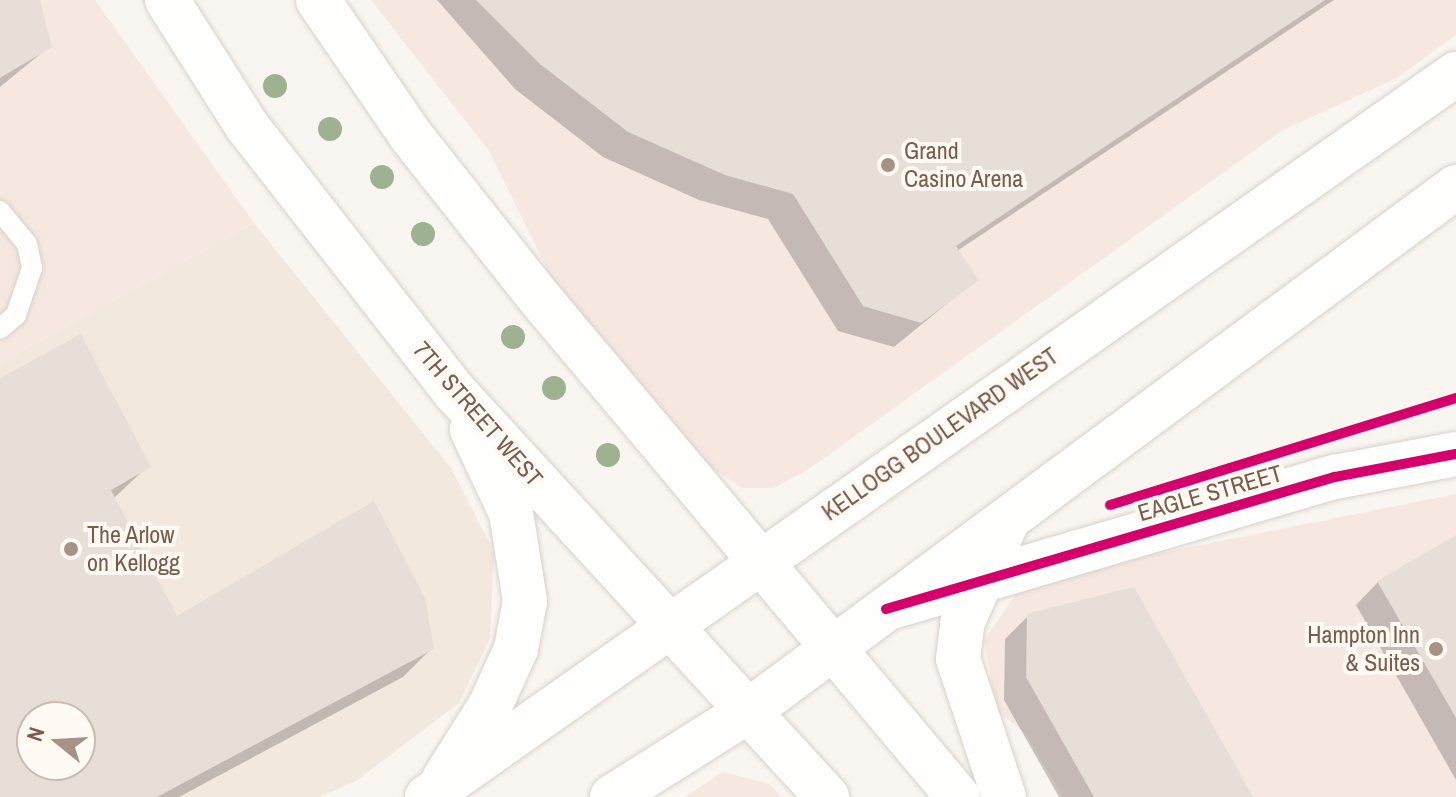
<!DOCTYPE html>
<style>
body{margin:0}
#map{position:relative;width:1456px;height:797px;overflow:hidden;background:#f9f5f0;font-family:"Archivo Narrow",sans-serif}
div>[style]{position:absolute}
.residential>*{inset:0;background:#f2e8de}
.commercial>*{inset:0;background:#f6e8e1}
.shadow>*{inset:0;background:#0003}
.building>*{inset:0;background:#e6ded7}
.roads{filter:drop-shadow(0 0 2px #d7d1cb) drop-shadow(0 0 2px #d7d1cb)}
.service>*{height:20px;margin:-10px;padding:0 10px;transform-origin:10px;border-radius:10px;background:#fefefd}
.tertiary>*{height:44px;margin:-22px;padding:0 22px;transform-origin:22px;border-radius:22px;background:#fefefd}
.secondary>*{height:44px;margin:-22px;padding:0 22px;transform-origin:22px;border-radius:22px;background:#fefefd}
.cycleway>*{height:10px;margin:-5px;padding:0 5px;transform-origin:5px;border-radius:5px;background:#d6006c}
.trees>*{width:24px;height:24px;margin:-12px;border-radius:50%;background:#9eb190}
.dots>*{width:22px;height:22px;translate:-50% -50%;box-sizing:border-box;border:4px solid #fffaf3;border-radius:50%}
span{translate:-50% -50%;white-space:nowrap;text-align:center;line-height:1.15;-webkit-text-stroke:8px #fffaf3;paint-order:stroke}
.poi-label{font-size:24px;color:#7a5c4d}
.left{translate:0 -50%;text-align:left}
.right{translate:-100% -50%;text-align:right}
.street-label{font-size:24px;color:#7a5c4d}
.north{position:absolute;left:16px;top:701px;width:80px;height:80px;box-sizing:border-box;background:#fffaf3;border:2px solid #cabbb1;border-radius:50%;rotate:288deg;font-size:22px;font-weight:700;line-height:32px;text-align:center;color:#7a5c4d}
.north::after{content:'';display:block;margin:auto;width:28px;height:36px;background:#a69286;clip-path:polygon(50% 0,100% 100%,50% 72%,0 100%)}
</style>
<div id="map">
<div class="residential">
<i style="clip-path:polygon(evenodd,254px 223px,451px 468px,494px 552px,490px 638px,459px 703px,356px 781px,319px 797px,0 797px,0 363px,254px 223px,32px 717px,80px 717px,80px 765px,32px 765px,32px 717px)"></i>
</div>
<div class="commercial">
<i style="clip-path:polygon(0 0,95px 0,254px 223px,0 363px)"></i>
<i style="clip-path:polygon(371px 0,1456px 0,1456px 35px,1397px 78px,1283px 130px,809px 469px,774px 488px,742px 488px,704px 463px,555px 285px,489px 151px)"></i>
<i style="clip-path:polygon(1456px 494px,1456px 797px,1063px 797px,1025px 733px,997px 711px,984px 640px,1026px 580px)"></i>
<i style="clip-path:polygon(723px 772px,770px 784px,781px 797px,685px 797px)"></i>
</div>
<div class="shadow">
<i style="clip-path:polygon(0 0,38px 0,50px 46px,0 87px)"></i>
<i style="clip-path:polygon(437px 0,1334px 0,957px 251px,976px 280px,894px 347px,838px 331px,768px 219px,699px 200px,603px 157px,515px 89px)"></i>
<i style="clip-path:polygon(evenodd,0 381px,148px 466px,113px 499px,176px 619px,432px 648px,403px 677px,179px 797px,0 797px,0 381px,32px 717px,80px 717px,80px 765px,32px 765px,32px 717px)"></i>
<i style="clip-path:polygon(1456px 537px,1456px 780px,1356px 605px,1378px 582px)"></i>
<i style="clip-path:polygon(1028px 616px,1250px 797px,1059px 797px,1004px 700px,1005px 639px)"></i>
</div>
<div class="building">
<i style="clip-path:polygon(0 0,40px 0,52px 47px,0 78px)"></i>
<i style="clip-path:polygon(476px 0,1325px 0,956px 246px,979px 280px,921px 323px,863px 306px,793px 194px,725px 175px,628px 132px,540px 64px)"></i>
<i style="clip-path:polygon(evenodd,81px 334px,151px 467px,111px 490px,177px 616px,374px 501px,425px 598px,434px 649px,157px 797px,0 797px,0 378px,81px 334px,32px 717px,80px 717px,80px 765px,32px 765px,32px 717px)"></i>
<i style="clip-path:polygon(1456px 535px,1456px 718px,1377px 581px)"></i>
<i style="clip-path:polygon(1134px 587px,1224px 745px,1253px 797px,1094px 797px,1026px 677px,1027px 614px)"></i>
</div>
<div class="roads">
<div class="service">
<i style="left:0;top:211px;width:43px;rotate:50.7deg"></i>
<i style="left:27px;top:244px;width:25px;rotate:78deg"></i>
<i style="left:32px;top:268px;width:50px;rotate:108.8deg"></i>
<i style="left:16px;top:315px;width:21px;rotate:139deg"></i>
</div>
<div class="tertiary">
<i style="left:892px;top:607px;width:462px;rotate:-16.4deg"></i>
<i style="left:1335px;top:477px;width:123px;rotate:-10.8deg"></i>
</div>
<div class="secondary">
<i style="left:167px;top:0;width:149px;rotate:57.6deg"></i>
<i style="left:247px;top:126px;width:335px;rotate:52deg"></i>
<i style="left:453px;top:390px;width:553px;rotate:47.42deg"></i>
<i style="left:318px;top:0;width:165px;rotate:55.6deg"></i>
<i style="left:411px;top:136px;width:211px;rotate:51.6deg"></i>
<i style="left:542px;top:301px;width:647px;rotate:50.01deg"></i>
<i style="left:444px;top:779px;width:86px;rotate:-57.8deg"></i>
<i style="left:490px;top:706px;width:63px;rotate:-65.5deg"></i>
<i style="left:516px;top:649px;width:49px;rotate:-79.4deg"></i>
<i style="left:525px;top:601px;width:89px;rotate:-99deg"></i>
<i style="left:511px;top:513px;width:92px;rotate:-115.2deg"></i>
<i style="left:427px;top:797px;width:1258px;rotate:-35.09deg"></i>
<i style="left:612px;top:797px;width:160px;rotate:-32.2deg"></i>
<i style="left:747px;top:712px;width:882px;rotate:-36.52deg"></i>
<i style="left:1004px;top:797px;width:145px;rotate:-108.4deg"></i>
<i style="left:958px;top:659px;width:35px;rotate:-83deg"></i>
<i style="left:962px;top:624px;width:109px;rotate:-66.3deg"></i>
</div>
</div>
<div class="cycleway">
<i style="left:1110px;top:505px;width:362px;rotate:-17.2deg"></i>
<i style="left:886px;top:609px;width:468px;rotate:-16.4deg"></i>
<i style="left:1335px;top:477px;width:123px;rotate:-10.8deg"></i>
</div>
<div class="trees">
<i style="left:275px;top:86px"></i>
<i style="left:330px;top:129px"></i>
<i style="left:382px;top:177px"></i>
<i style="left:423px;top:234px"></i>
<i style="left:513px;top:337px"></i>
<i style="left:554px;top:388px"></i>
<i style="left:608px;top:455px"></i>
</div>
<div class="dots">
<i style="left:888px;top:165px;background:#a69286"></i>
<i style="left:71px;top:549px;background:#a69286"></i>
<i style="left:1436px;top:649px;background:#a69286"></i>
</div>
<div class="poi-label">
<span class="left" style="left:904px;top:165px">Grand<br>Casino Arena</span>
<span class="left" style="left:87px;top:549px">The Arlow<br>on Kellogg</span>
<span class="right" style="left:1420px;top:649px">Hampton Inn<br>&amp; Suites</span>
</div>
<div class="street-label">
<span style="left:478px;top:414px;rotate:49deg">7TH STREET WEST</span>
<span style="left:940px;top:434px;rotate:-35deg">KELLOGG BOULEVARD WEST</span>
<span style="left:1210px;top:493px;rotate:-16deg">EAGLE STREET</span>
</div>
<div class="north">N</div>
</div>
